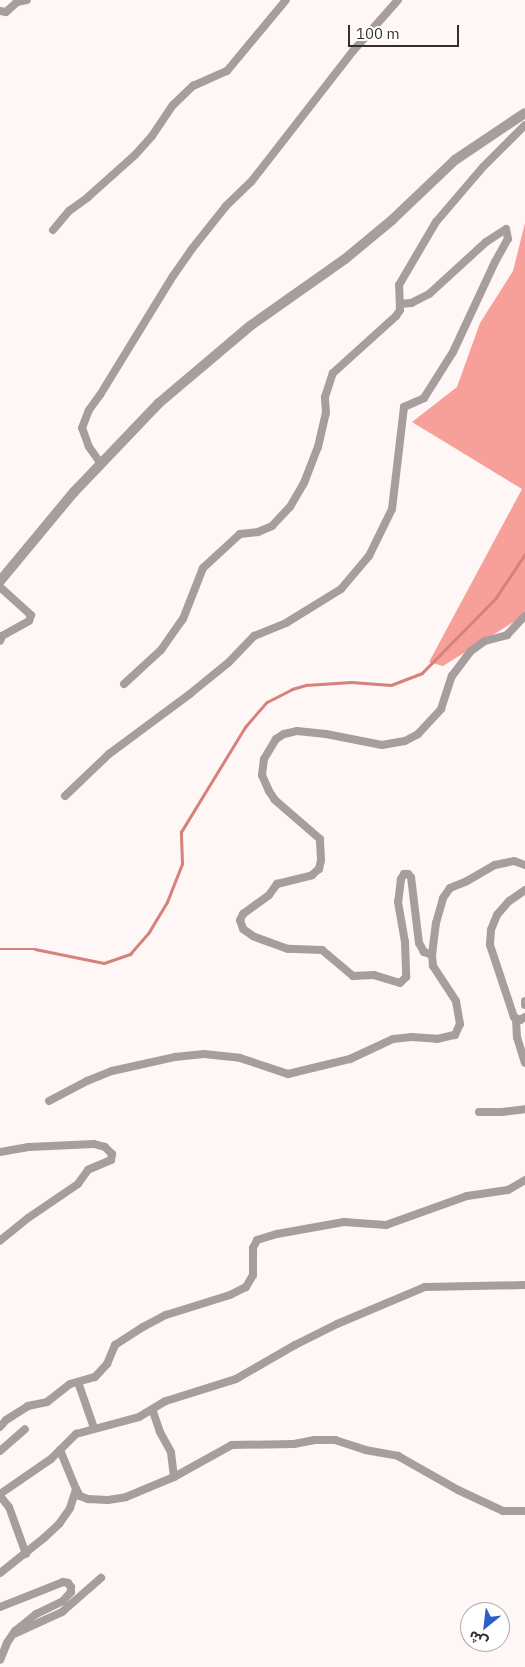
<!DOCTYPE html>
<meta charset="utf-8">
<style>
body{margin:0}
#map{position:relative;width:525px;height:1667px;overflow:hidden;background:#fff7f6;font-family:"IBM Plex Sans","Noto Sans Arabic",sans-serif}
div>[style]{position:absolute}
.forest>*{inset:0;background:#f6a099}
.stream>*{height:2.5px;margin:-1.25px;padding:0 1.25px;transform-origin:1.25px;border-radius:1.25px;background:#d4827b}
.minor>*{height:8px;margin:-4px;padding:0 4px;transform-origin:4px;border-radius:4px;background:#a69e9d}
.tertiary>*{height:10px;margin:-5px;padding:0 5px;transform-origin:5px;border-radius:5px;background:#a69e9d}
span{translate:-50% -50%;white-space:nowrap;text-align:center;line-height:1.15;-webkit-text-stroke:4px #fff;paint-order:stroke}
.north{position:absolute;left:460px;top:1602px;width:50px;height:50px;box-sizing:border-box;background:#fff;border:1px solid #afabab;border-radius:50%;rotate:209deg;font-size:14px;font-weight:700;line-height:20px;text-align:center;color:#362e2d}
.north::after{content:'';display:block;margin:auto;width:18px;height:22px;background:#2c5fcd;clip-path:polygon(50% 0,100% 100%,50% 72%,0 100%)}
.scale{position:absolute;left:348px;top:25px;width:111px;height:22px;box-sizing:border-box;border:2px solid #362e2d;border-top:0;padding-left:6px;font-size:15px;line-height:18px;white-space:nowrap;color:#362e2d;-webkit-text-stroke:4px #fff;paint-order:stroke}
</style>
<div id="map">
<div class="forest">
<i style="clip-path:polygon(525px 223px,525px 615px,443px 666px,429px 662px,522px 489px,412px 422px,457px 387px,480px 323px,513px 271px)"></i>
</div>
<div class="stream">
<i style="left:0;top:949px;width:35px"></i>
<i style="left:35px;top:949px;width:70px;rotate:11.5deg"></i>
<i style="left:104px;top:963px;width:28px;rotate:-19deg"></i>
<i style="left:130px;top:954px;width:29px;rotate:-49deg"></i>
<i style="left:149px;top:932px;width:35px;rotate:-59deg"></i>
<i style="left:167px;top:902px;width:41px;rotate:-68.5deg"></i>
<i style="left:182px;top:864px;width:32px;rotate:-92deg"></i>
<i style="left:181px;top:832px;width:123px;rotate:-58.6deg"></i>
<i style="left:245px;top:727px;width:33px;rotate:-49deg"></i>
<i style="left:267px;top:702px;width:28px;rotate:-27deg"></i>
<i style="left:292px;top:689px;width:15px;rotate:-16deg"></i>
<i style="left:306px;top:685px;width:45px;rotate:-3.8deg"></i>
<i style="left:351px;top:682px;width:40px;rotate:4.3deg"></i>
<i style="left:391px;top:685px;width:33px;rotate:-21deg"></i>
<i style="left:422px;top:673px;width:104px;rotate:-45.4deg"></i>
<i style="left:495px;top:599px;width:54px;rotate:-56.3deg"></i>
</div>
<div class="minor">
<i style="left:0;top:11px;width:6px;rotate:9deg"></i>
<i style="left:6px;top:12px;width:15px;rotate:-42deg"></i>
<i style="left:17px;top:2px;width:10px;rotate:-11deg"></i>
<i style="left:53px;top:230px;width:25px;rotate:-50deg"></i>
<i style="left:69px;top:211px;width:24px;rotate:-36deg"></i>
<i style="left:88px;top:197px;width:63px;rotate:-41.8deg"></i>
<i style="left:135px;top:155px;width:25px;rotate:-48deg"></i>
<i style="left:152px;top:136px;width:37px;rotate:-56deg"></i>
<i style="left:173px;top:105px;width:28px;rotate:-44deg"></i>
<i style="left:193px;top:86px;width:37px;rotate:-24deg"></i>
<i style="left:227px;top:71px;width:92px;rotate:-50.3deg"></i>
<i style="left:101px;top:464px;width:21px;rotate:-125deg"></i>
<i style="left:89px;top:447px;width:20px;rotate:-110deg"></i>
<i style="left:82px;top:428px;width:19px;rotate:-69deg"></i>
<i style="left:89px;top:410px;width:19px;rotate:-54deg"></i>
<i style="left:100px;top:395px;width:140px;rotate:-58.5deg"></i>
<i style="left:173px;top:276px;width:32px;rotate:-55deg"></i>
<i style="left:191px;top:250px;width:56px;rotate:-51.5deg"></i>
<i style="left:226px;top:206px;width:35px;rotate:-44deg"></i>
<i style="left:251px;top:182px;width:166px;rotate:-52.1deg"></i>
<i style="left:353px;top:51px;width:68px;rotate:-48.6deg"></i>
<i style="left:0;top:587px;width:42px;rotate:42.1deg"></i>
<i style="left:31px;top:615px;width:6px;rotate:108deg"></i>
<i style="left:29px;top:621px;width:31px;rotate:151deg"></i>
<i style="left:2px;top:636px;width:5px;rotate:112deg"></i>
<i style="left:124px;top:684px;width:50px;rotate:-42.6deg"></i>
<i style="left:161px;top:650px;width:38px;rotate:-55deg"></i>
<i style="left:183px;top:619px;width:55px;rotate:-68.6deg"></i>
<i style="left:203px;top:568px;width:50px;rotate:-42.6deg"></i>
<i style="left:240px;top:534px;width:18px;rotate:-6deg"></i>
<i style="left:258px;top:532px;width:15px;rotate:-23deg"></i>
<i style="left:272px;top:526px;width:26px;rotate:-47deg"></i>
<i style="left:290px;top:507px;width:28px;rotate:-60deg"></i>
<i style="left:304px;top:483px;width:39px;rotate:-69deg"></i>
<i style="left:318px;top:447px;width:35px;rotate:-77deg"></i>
<i style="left:326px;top:413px;width:16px;rotate:-94deg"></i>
<i style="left:325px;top:397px;width:25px;rotate:-72deg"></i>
<i style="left:333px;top:373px;width:85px;rotate:-42.1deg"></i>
<i style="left:396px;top:316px;width:7px;rotate:-56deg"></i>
<i style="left:400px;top:310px;width:25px;rotate:-92deg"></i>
<i style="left:399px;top:285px;width:73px;rotate:-59.6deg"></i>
<i style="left:436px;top:222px;width:72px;rotate:-49.5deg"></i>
<i style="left:483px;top:167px;width:59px;rotate:-45deg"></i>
<i style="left:65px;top:796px;width:61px;rotate:-43.7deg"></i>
<i style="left:109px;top:754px;width:102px;rotate:-36.6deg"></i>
<i style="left:191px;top:693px;width:49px;rotate:-39.2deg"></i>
<i style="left:229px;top:662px;width:36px;rotate:-46deg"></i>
<i style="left:254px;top:636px;width:35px;rotate:-22deg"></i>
<i style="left:286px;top:623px;width:65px;rotate:-31.7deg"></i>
<i style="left:341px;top:589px;width:43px;rotate:-49.7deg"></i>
<i style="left:369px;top:556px;width:52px;rotate:-63.9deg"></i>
<i style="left:392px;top:509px;width:103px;rotate:-83.3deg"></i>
<i style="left:404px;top:407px;width:22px;rotate:-24deg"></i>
<i style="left:424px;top:398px;width:54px;rotate:-57.8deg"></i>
<i style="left:453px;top:352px;width:99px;rotate:-65deg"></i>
<i style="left:495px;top:262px;width:26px;rotate:-61deg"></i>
<i style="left:508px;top:239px;width:10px;rotate:-101deg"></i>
<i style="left:506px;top:229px;width:24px;rotate:147deg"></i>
<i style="left:486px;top:242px;width:77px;rotate:137.6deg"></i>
<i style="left:429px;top:294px;width:20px;rotate:153deg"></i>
<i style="left:411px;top:303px;width:11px;rotate:175deg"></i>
<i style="left:525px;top:890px;width:19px;rotate:145deg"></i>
<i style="left:509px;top:901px;width:18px;rotate:131deg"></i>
<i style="left:497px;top:915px;width:16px;rotate:112deg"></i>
<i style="left:491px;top:930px;width:15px;rotate:94deg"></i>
<i style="left:490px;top:945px;width:76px;rotate:71.6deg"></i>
<i style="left:514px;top:1017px;width:7px;rotate:27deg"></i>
<i style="left:520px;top:1020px;width:6px;rotate:-31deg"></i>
<i style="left:432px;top:955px;width:32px;rotate:-83deg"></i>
<i style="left:436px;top:923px;width:26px;rotate:-74deg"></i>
<i style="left:443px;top:898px;width:12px;rotate:-55deg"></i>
<i style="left:450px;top:888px;width:18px;rotate:-22deg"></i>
<i style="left:467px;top:881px;width:32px;rotate:-30deg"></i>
<i style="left:495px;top:865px;width:19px;rotate:-12deg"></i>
<i style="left:514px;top:861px;width:12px;rotate:20deg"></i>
<i style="left:525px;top:1001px;width:4px;rotate:90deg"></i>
<i style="left:516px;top:1019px;width:18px;rotate:87deg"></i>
<i style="left:517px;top:1037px;width:27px;rotate:73deg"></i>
<i style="left:49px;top:1101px;width:43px;rotate:-27.8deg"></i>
<i style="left:87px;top:1081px;width:27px;rotate:-22deg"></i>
<i style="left:112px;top:1071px;width:65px;rotate:-12.5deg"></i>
<i style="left:175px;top:1057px;width:29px;rotate:-6deg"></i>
<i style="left:204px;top:1054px;width:36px;rotate:6deg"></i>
<i style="left:240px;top:1058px;width:51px;rotate:18.4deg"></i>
<i style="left:288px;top:1074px;width:64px;rotate:-13.6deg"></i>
<i style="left:350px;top:1059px;width:47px;rotate:-24.9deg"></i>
<i style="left:393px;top:1039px;width:18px;rotate:-6deg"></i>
<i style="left:411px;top:1037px;width:26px;rotate:4deg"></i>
<i style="left:437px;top:1039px;width:18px;rotate:-13deg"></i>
<i style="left:455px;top:1035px;width:12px;rotate:-66deg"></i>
<i style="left:460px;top:1024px;width:23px;rotate:-100deg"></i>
<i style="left:456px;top:1001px;width:42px;rotate:-123.3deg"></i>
<i style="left:433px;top:966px;width:11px;rotate:-95deg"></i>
<i style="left:432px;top:955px;width:9px;rotate:-159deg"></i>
<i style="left:424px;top:952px;width:10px;rotate:-119deg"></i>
<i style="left:419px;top:943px;width:66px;rotate:-96.9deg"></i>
<i style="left:411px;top:877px;width:4px;rotate:-135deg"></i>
<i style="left:408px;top:874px;width:4px;rotate:180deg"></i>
<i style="left:404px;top:874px;width:6px;rotate:121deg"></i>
<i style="left:401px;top:879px;width:23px;rotate:97deg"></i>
<i style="left:398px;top:902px;width:41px;rotate:80.1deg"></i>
<i style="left:405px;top:942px;width:35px;rotate:88deg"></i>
<i style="left:406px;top:977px;width:8px;rotate:135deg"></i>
<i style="left:400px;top:983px;width:27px;rotate:-163deg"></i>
<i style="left:374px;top:975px;width:21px;rotate:177deg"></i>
<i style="left:353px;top:976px;width:40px;rotate:-140deg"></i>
<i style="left:322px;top:950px;width:34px;rotate:-178deg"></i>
<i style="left:288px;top:949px;width:37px;rotate:-160deg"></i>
<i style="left:253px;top:936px;width:12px;rotate:-145deg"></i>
<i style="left:243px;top:929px;width:9px;rotate:-108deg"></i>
<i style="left:240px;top:920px;width:7px;rotate:-63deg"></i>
<i style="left:243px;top:914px;width:32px;rotate:-36deg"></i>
<i style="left:269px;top:895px;width:14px;rotate:-54deg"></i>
<i style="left:277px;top:884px;width:36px;rotate:-14deg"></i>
<i style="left:312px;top:875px;width:9px;rotate:-41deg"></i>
<i style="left:319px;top:869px;width:9px;rotate:-77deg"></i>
<i style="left:321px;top:860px;width:21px;rotate:-93deg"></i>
<i style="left:320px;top:839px;width:60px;rotate:-139.1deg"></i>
<i style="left:275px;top:800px;width:11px;rotate:-124deg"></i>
<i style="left:269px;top:791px;width:17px;rotate:-114deg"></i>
<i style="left:262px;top:775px;width:16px;rotate:-83deg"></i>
<i style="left:264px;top:759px;width:23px;rotate:-59deg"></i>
<i style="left:276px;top:739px;width:9px;rotate:-32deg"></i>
<i style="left:284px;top:734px;width:13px;rotate:-13deg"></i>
<i style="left:297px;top:731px;width:29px;rotate:6deg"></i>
<i style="left:326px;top:734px;width:57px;rotate:11.1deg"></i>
<i style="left:382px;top:745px;width:23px;rotate:-10deg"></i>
<i style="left:405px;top:741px;width:15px;rotate:-28deg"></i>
<i style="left:418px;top:734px;width:34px;rotate:-47deg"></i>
<i style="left:441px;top:709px;width:35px;rotate:-72deg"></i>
<i style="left:452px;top:676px;width:31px;rotate:-53deg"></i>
<i style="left:471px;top:651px;width:17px;rotate:-36deg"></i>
<i style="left:485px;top:641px;width:23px;rotate:-15deg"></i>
<i style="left:507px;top:635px;width:26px;rotate:-47deg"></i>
<i style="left:479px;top:1112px;width:23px"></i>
<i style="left:502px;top:1112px;width:23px;rotate:-7deg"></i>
<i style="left:0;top:1152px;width:29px;rotate:-10deg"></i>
<i style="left:29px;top:1147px;width:65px;rotate:-2.6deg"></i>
<i style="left:94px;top:1144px;width:11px;rotate:15deg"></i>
<i style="left:105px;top:1147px;width:10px;rotate:45deg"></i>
<i style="left:112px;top:1154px;width:6px;rotate:99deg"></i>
<i style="left:111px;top:1160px;width:25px;rotate:157deg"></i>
<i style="left:88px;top:1170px;width:17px;rotate:126deg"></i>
<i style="left:78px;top:1184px;width:60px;rotate:145.8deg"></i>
<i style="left:28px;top:1218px;width:36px;rotate:141deg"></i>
<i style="left:78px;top:1382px;width:49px;rotate:70.8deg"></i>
<i style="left:0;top:1427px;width:9px;rotate:-49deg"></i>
<i style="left:6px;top:1420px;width:26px;rotate:-32deg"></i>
<i style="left:28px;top:1406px;width:19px;rotate:-12deg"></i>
<i style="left:47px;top:1402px;width:29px;rotate:-38deg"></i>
<i style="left:70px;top:1384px;width:26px;rotate:-16deg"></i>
<i style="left:95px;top:1377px;width:18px;rotate:-47deg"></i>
<i style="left:107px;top:1364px;width:21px;rotate:-67deg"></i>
<i style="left:115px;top:1345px;width:33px;rotate:-33deg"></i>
<i style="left:143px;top:1327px;width:26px;rotate:-28deg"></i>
<i style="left:166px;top:1315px;width:67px;rotate:-17.4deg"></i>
<i style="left:230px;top:1295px;width:18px;rotate:-27deg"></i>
<i style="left:246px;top:1287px;width:14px;rotate:-60deg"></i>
<i style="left:253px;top:1275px;width:27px;rotate:-90deg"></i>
<i style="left:253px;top:1248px;width:9px;rotate:-63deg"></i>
<i style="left:257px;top:1240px;width:21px;rotate:-17deg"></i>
<i style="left:277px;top:1234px;width:68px;rotate:-10.2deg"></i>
<i style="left:344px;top:1222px;width:42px;rotate:4.1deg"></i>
<i style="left:386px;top:1225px;width:86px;rotate:-19.7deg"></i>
<i style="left:467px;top:1196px;width:41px;rotate:-8.3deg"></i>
<i style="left:508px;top:1190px;width:20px;rotate:-30deg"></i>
<i style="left:0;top:1451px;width:33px;rotate:-41deg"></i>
<i style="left:174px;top:1477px;width:66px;rotate:-28.9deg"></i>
<i style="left:232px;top:1445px;width:62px;rotate:-0.9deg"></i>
<i style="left:294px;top:1444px;width:21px;rotate:-11deg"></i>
<i style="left:315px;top:1440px;width:20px"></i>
<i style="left:335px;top:1440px;width:32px;rotate:18deg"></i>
<i style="left:365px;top:1450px;width:34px;rotate:10deg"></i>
<i style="left:398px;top:1456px;width:69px;rotate:29.5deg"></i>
<i style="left:458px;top:1490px;width:50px;rotate:25deg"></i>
<i style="left:503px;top:1511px;width:22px"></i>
<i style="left:76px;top:1489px;width:8px;rotate:60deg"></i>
<i style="left:80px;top:1496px;width:9px;rotate:21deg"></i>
<i style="left:88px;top:1499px;width:20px;rotate:3deg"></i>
<i style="left:108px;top:1500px;width:18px;rotate:-9deg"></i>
<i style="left:126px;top:1497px;width:52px;rotate:-22.6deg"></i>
<i style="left:174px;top:1477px;width:25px;rotate:-97deg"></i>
<i style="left:171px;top:1452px;width:23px;rotate:-119deg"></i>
<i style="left:160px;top:1432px;width:24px;rotate:-109deg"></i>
<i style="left:0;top:1494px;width:62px;rotate:-34.5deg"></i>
<i style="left:51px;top:1459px;width:13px;rotate:-45deg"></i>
<i style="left:0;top:1496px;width:14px;rotate:51deg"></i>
<i style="left:9px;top:1507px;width:50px;rotate:70.1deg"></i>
<i style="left:0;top:1573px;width:56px;rotate:-38.5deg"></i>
<i style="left:44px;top:1538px;width:21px;rotate:-43deg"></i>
<i style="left:59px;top:1524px;width:19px;rotate:-55deg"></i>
<i style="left:70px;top:1508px;width:20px;rotate:-72deg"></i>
<i style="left:76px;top:1489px;width:42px;rotate:-112.3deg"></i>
<i style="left:60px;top:1450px;width:23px;rotate:-45deg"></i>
<i style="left:76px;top:1434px;width:65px;rotate:-15.1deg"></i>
<i style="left:139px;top:1417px;width:31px;rotate:-31deg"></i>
<i style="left:166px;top:1401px;width:73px;rotate:-17.4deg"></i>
<i style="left:236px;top:1379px;width:68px;rotate:-30deg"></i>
<i style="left:295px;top:1345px;width:47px;rotate:-26.6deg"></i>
<i style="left:337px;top:1324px;width:95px;rotate:-22.8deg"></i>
<i style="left:425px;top:1287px;width:100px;rotate:-1.1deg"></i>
<i style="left:0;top:1607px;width:68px;rotate:-21.6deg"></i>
<i style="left:63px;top:1582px;width:5px;rotate:11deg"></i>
<i style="left:68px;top:1583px;width:5px;rotate:53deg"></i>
<i style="left:71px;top:1587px;width:5px;rotate:90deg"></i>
<i style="left:71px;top:1592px;width:12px;rotate:132deg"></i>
<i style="left:63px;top:1601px;width:30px;rotate:154deg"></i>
<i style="left:36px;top:1614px;width:27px;rotate:141deg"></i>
<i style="left:15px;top:1631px;width:14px;rotate:124deg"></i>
<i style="left:7px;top:1643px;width:18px;rotate:112deg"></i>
<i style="left:16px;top:1633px;width:51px;rotate:-24.5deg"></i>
<i style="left:62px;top:1612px;width:52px;rotate:-41.1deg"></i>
</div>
<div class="tertiary">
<i style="left:0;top:581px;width:116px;rotate:-50.3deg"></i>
<i style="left:74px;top:492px;width:123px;rotate:-46.3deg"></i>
<i style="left:159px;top:403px;width:119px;rotate:-40.2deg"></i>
<i style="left:250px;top:326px;width:116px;rotate:-35.2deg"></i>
<i style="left:345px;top:259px;width:61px;rotate:-39.7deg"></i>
<i style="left:392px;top:220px;width:87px;rotate:-43.6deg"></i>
<i style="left:455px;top:160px;width:84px;rotate:-33.9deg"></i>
</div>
<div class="north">ش</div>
<div class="scale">100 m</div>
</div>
